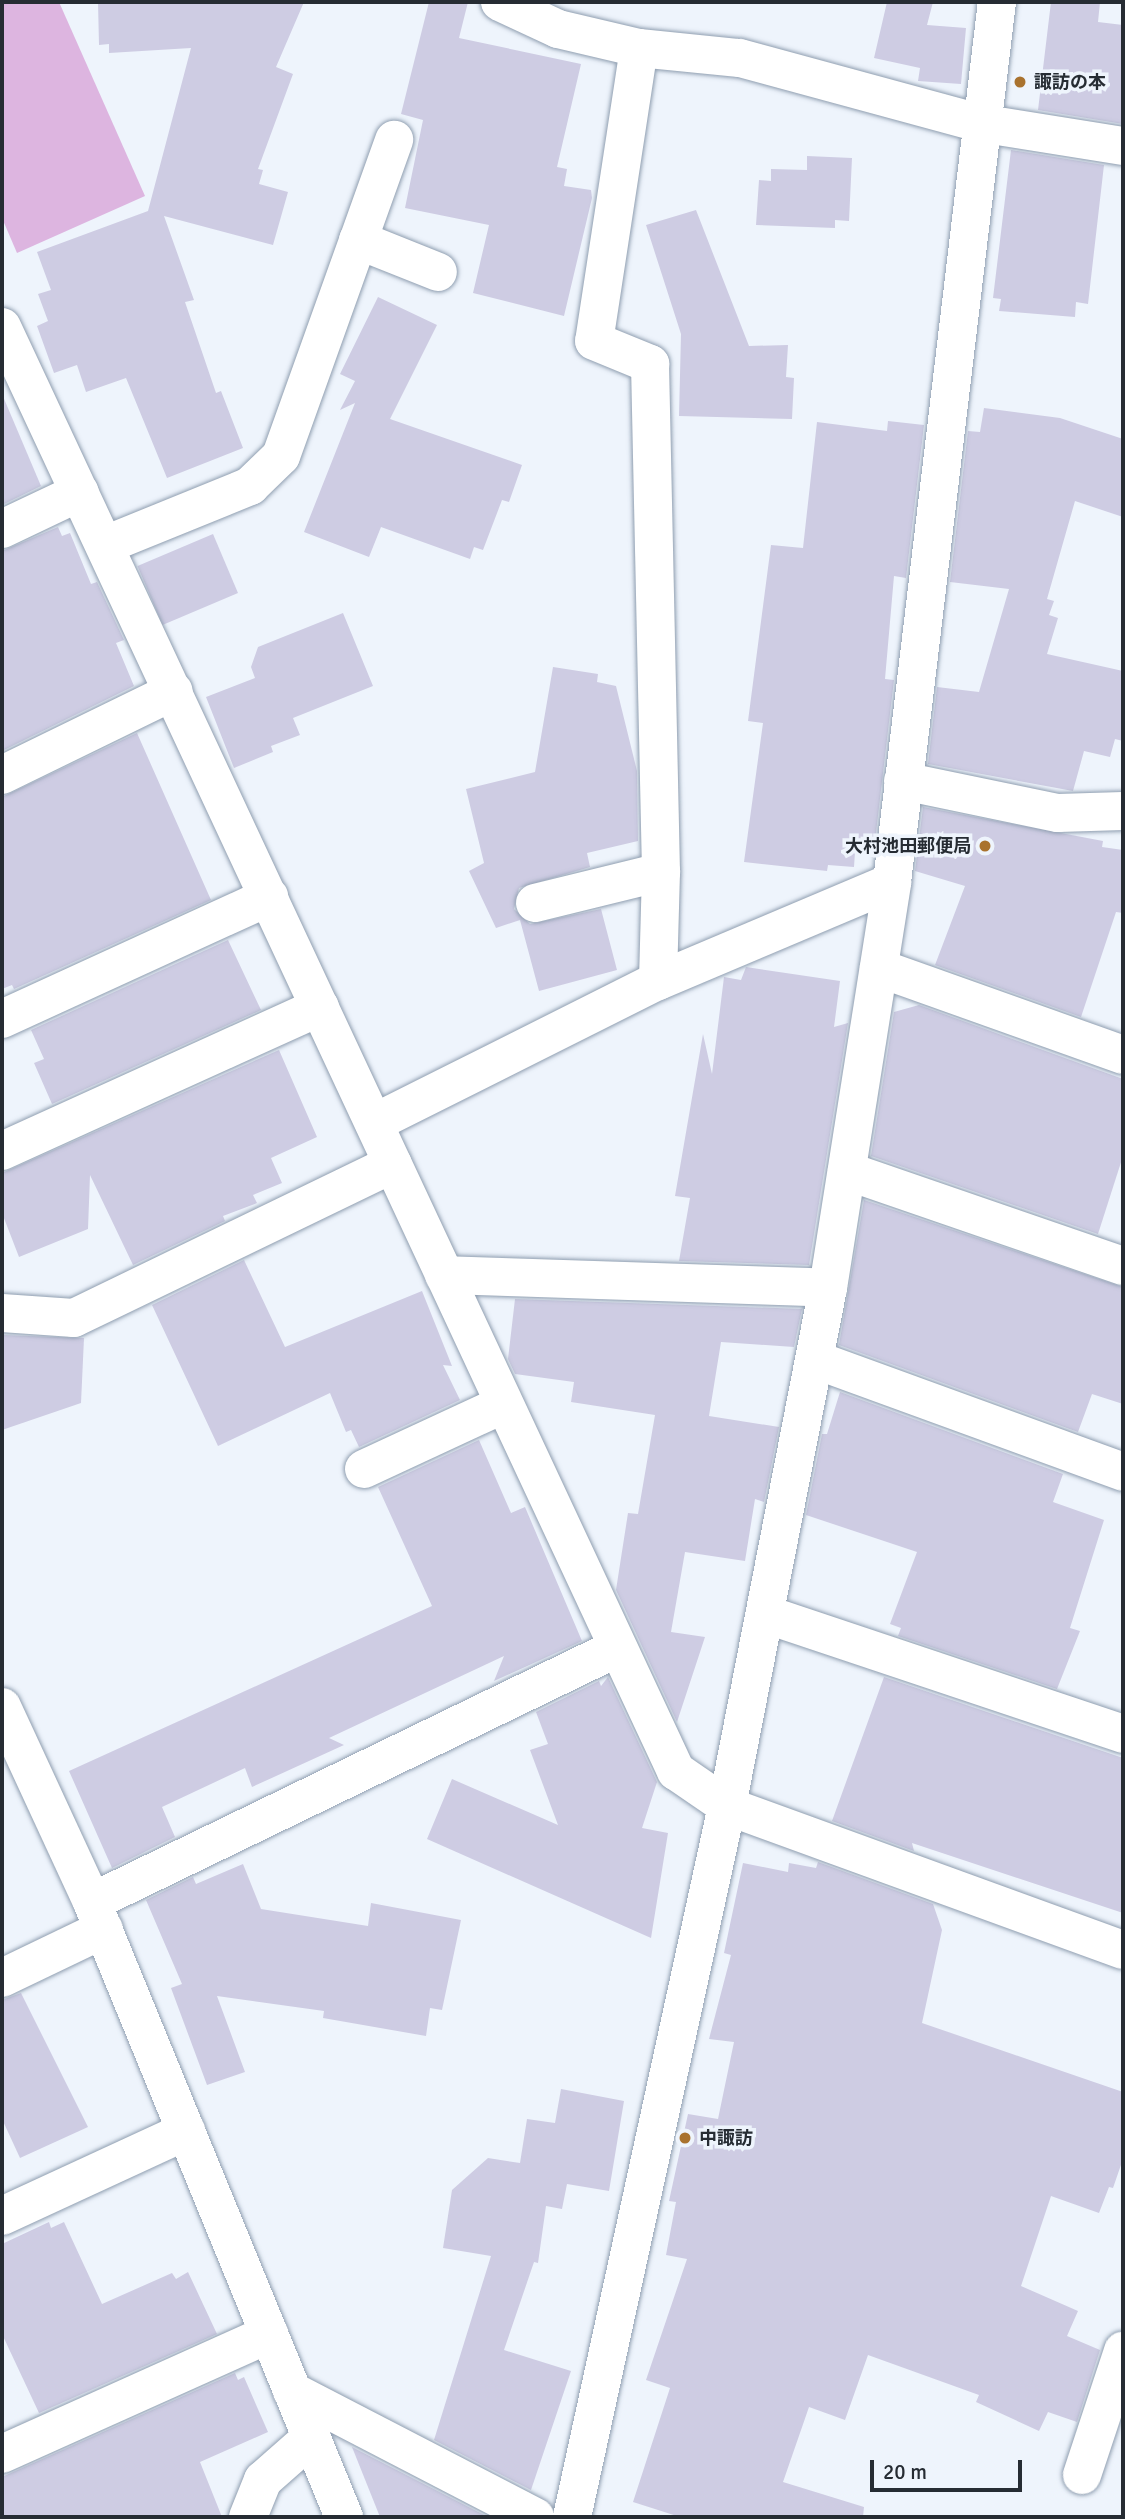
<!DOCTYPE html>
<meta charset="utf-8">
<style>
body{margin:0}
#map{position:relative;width:1125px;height:2519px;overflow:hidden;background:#eef4fc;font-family:Signika,"Noto Sans JP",sans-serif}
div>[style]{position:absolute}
.green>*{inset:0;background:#ddb5e0}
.building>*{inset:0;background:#cecce3;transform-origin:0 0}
.roads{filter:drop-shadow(0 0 2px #8f9eb0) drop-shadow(0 0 2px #8f9eb0)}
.minor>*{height:38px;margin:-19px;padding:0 19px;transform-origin:19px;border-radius:19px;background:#fff}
.dots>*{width:19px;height:19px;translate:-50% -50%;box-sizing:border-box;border:4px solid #eef4fc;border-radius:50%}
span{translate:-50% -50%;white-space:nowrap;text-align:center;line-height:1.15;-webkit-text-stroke:7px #eef4fc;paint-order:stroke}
.poi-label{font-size:18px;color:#262c33;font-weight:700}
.left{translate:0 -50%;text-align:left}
.right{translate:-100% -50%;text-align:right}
.frame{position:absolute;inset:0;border:4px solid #262c33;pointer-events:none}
.scale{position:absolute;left:870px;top:2460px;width:152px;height:32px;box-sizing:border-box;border:4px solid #262c33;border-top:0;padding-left:9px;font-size:21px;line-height:24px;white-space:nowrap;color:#262c33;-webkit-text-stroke:5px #eef4fc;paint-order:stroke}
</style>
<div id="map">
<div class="green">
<i style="clip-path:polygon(2px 2px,59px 2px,145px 196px,17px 253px,2px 218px)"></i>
</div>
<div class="building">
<i style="clip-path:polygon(98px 2px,304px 2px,276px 67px,293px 74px,258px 169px,263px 170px,259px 184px,288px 192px,273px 245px,164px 216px,194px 300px,185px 302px,216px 393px,221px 391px,243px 448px,167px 478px,126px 378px,86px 392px,77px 365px,54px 373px,37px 326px,48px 321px,38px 294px,51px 290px,37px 252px,148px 211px,191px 48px,109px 53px,109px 44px,99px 45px)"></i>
<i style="clip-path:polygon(429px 2px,468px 2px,459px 38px,581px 64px,557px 167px,567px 169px,564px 186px,591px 190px,592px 198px,564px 316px,473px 293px,489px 225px,405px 208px,423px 120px,401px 114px)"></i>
<i style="clip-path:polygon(887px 2px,933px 2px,927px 25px,966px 28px,961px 84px,918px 81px,920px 68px,874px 58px)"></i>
<i style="clip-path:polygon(1051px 2px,1100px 2px,1098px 22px,1123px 25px,1123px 124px,1038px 110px)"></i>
<i style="clip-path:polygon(1011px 150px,1104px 165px,1088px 304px,1076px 302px,1075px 317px,999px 311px,1001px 299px,993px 298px)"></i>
<i style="clip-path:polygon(807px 156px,852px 158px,849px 221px,835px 220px,835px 228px,756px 225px,759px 180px,771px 181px,771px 169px,807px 170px)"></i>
<i style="clip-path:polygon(696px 210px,749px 346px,788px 345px,786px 377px,794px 378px,792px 419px,679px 416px,681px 334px,646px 225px)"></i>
<i style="clip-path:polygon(378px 297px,437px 325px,390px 419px,522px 465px,509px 502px,502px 500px,483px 550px,474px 547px,470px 559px,381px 527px,369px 557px,304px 532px,355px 403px,340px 410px,355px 381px,340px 374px)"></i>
<i style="clip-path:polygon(2px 394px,41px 486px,2px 505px)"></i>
<i style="clip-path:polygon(984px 408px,1060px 418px,1123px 439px,1123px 517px,1075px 501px,1047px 599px,1054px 601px,1049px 615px,1058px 618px,1047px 654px,1123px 671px,1123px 741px,1115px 739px,1110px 757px,1084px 751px,1073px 791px,928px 764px,937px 687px,979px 692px,1009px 589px,950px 582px,968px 431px,980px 432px)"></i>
<i style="clip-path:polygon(888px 421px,924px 425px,906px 578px,894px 576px,885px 679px,894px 680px,873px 858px,855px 852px,854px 867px,828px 865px,827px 871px,744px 862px,763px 723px,748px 721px,771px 545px,803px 548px,817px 422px,887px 431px)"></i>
<i style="clip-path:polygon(58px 527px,62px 536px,70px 533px,91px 584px,97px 582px,124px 640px,116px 643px,134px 686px,2px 751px,2px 551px)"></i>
<i style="left:213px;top:534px;width:64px;height:82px;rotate:67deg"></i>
<i style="clip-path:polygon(343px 613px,373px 686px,293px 718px,300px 735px,271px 746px,273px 752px,234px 768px,206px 697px,255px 678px,251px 667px,258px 647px)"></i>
<i style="clip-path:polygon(553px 667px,598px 674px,597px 682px,616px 686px,637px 771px,638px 841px,587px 853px,590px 867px,519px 888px,514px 909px,530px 924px,601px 909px,617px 970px,539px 991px,520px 920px,496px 928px,469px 871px,484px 863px,466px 789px,535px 772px)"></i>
<i style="clip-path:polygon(137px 733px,211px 900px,14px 989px,12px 985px,2px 989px,2px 797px)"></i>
<i style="clip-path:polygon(923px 807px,1103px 841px,1102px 847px,1123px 850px,1123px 913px,1116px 912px,1081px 1017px,935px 965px,965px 886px,915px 871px)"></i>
<i style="clip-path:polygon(228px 940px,261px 1010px,52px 1104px,34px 1063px,44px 1059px,31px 1030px)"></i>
<i style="clip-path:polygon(746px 967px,840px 981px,834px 1027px,848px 1023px,809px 1265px,679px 1261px,690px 1198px,675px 1196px,703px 1034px,712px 1074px,724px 977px,741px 980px)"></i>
<i style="clip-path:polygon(919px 1005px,1123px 1079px,1123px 1156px,1098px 1234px,871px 1156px,894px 1012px)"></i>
<i style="clip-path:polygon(279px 1050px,317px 1137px,271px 1158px,282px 1183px,253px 1195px,257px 1203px,223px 1216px,225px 1221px,133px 1265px,90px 1175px,88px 1229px,19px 1257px,2px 1213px,2px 1173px)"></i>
<i style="clip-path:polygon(864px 1200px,1123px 1287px,1123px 1404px,1092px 1394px,1078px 1432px,839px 1345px)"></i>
<i style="clip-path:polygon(244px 1260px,285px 1347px,422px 1291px,452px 1366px,443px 1365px,460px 1400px,359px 1447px,351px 1430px,346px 1432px,330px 1393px,218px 1446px,152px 1305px)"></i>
<i style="clip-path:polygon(515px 1299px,802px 1309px,794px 1347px,721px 1342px,709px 1416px,779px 1427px,764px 1502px,755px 1499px,745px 1561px,685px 1552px,671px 1632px,705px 1637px,677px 1722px,616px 1590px,628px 1513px,638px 1514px,655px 1415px,571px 1402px,574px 1382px,515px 1374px,508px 1359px)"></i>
<i style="clip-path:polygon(2px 1335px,84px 1338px,81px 1403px,2px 1430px)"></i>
<i style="clip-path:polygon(840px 1392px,1063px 1474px,1053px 1502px,1104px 1520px,1070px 1628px,1080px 1631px,1057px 1689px,898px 1636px,901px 1628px,890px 1624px,917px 1552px,806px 1515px,822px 1434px,827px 1434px)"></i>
<i style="clip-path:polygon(479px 1440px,511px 1513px,525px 1507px,582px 1641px,494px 1681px,504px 1656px,329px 1738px,344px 1745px,252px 1787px,245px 1768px,162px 1807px,175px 1837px,112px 1868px,69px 1771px,432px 1606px,378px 1487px)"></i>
<i style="clip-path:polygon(608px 1677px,657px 1782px,642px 1828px,668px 1833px,651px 1938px,427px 1839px,452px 1779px,558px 1825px,530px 1750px,548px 1744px,536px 1712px,599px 1681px,601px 1686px)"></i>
<i style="clip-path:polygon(884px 1677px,1123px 1758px,1123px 1913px,912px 1843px,914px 1851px,832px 1821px)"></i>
<i style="clip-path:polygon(818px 1862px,933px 1904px,942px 1930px,922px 2023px,1123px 2092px,1123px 2159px,1113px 2188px,1109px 2187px,1099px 2213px,1051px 2196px,1021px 2286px,1078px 2311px,1067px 2336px,1100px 2350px,1077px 2422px,1048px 2412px,1039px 2431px,976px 2402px,979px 2395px,868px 2355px,845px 2420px,809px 2407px,783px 2482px,864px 2507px,863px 2517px,680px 2517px,633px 2502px,670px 2388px,646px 2380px,687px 2259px,666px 2255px,676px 2202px,669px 2201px,688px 2114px,718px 2119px,734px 2042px,709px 2039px,731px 1955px,724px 1953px,743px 1863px,788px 1872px,789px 1863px,816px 1868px)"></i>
<i style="clip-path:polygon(243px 1864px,261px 1909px,368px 1926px,371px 1903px,461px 1920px,442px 2010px,430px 2008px,426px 2036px,323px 2018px,324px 2011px,217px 1996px,245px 2072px,207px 2085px,171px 1988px,182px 1984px,146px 1900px,193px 1877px,196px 1884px)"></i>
<i style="clip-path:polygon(21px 1993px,88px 2127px,20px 2158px,2px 2119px,2px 2000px)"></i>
<i style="clip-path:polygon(561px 2089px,624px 2101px,609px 2191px,567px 2184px,562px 2209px,546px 2206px,538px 2263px,534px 2262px,504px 2350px,571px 2371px,531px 2490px,434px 2440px,491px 2256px,443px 2248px,452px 2190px,488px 2158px,520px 2163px,527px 2119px,555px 2123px)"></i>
<i style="clip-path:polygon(49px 2222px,51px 2228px,64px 2222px,102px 2304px,172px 2273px,176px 2279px,188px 2272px,217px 2334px,39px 2413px,2px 2334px,2px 2244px)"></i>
<i style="clip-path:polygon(235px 2373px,238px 2380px,244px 2377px,268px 2432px,200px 2462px,222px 2517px,2px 2517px,2px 2477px)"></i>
<i style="clip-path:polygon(352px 2447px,488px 2517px,380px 2517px)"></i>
</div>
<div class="roads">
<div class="minor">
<i style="left:500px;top:2px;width:64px;rotate:25deg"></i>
<i style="left:558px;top:29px;width:83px;rotate:13.2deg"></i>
<i style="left:639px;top:48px;width:101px;rotate:5.7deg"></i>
<i style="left:740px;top:58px;width:248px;rotate:15.2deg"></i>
<i style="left:979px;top:123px;width:146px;rotate:9.1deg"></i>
<i style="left:639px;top:48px;width:296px;rotate:98.7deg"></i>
<i style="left:594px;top:341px;width:61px;rotate:22.3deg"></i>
<i style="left:650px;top:364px;width:508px;rotate:88.76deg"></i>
<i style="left:358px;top:240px;width:86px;rotate:21.8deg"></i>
<i style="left:2px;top:327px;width:1594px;rotate:64.98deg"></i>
<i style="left:676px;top:1771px;width:62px;rotate:34.5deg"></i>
<i style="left:727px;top:1806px;width:421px;rotate:20deg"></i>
<i style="left:2px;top:529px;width:86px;rotate:-25.4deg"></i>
<i style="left:105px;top:545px;width:157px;rotate:-22.1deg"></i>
<i style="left:250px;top:486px;width:43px;rotate:-44.1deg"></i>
<i style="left:281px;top:456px;width:336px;rotate:-70.3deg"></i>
<i style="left:2px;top:775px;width:191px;rotate:-26deg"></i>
<i style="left:903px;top:781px;width:158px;rotate:11.7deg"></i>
<i style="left:1058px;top:813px;width:65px;rotate:-1.8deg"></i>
<i style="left:535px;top:903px;width:130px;rotate:-13.8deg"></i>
<i style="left:661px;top:872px;width:109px;rotate:91.6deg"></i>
<i style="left:879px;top:968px;width:259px;rotate:19.6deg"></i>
<i style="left:2px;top:1019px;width:294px;rotate:-24.6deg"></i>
<i style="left:374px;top:1123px;width:318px;rotate:-26.6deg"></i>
<i style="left:658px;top:981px;width:254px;rotate:-22.9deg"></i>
<i style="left:2px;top:1151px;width:349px;rotate:-24.4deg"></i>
<i style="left:847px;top:1171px;width:292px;rotate:19deg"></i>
<i style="left:444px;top:1275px;width:384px;rotate:1.9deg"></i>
<i style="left:2px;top:1313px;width:72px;rotate:4deg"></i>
<i style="left:74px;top:1318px;width:354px;rotate:-25.8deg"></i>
<i style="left:816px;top:1360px;width:327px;rotate:20deg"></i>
<i style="left:364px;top:1469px;width:154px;rotate:-24.9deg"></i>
<i style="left:765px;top:1614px;width:378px;rotate:18.5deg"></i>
<i style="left:2px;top:1707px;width:215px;rotate:65.2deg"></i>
<i style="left:92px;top:1902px;width:665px;rotate:67.72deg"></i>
<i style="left:92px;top:1902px;width:583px;rotate:-25.82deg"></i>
<i style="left:2px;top:1978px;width:113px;rotate:-25.7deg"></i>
<i style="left:2px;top:2216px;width:203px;rotate:-24.8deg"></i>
<i style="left:292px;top:2391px;width:274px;rotate:27.4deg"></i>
<i style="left:2px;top:2454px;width:293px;rotate:-24.2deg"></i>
<i style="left:1082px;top:2475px;width:131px;rotate:-71.7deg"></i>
<i style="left:248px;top:2517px;width:40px;rotate:-68deg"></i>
<i style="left:263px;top:2480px;width:65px;rotate:-41.3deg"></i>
<i style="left:572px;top:2517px;width:728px;rotate:-77.7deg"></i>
<i style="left:727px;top:1806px;width:528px;rotate:-78.97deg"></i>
<i style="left:828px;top:1288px;width:411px;rotate:-81deg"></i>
<i style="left:892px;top:882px;width:886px;rotate:-83.2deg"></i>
</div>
</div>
<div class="dots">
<i style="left:1020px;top:82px;background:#a9722e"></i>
<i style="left:985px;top:846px;background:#a9722e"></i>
<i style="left:685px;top:2138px;background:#a9722e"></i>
</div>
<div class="poi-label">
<span class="left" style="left:1034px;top:82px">諏訪の本</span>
<span class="right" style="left:971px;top:846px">大村池田郵便局</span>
<span class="left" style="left:699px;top:2138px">中諏訪</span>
</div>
<div class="frame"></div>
<div class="scale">20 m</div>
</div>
